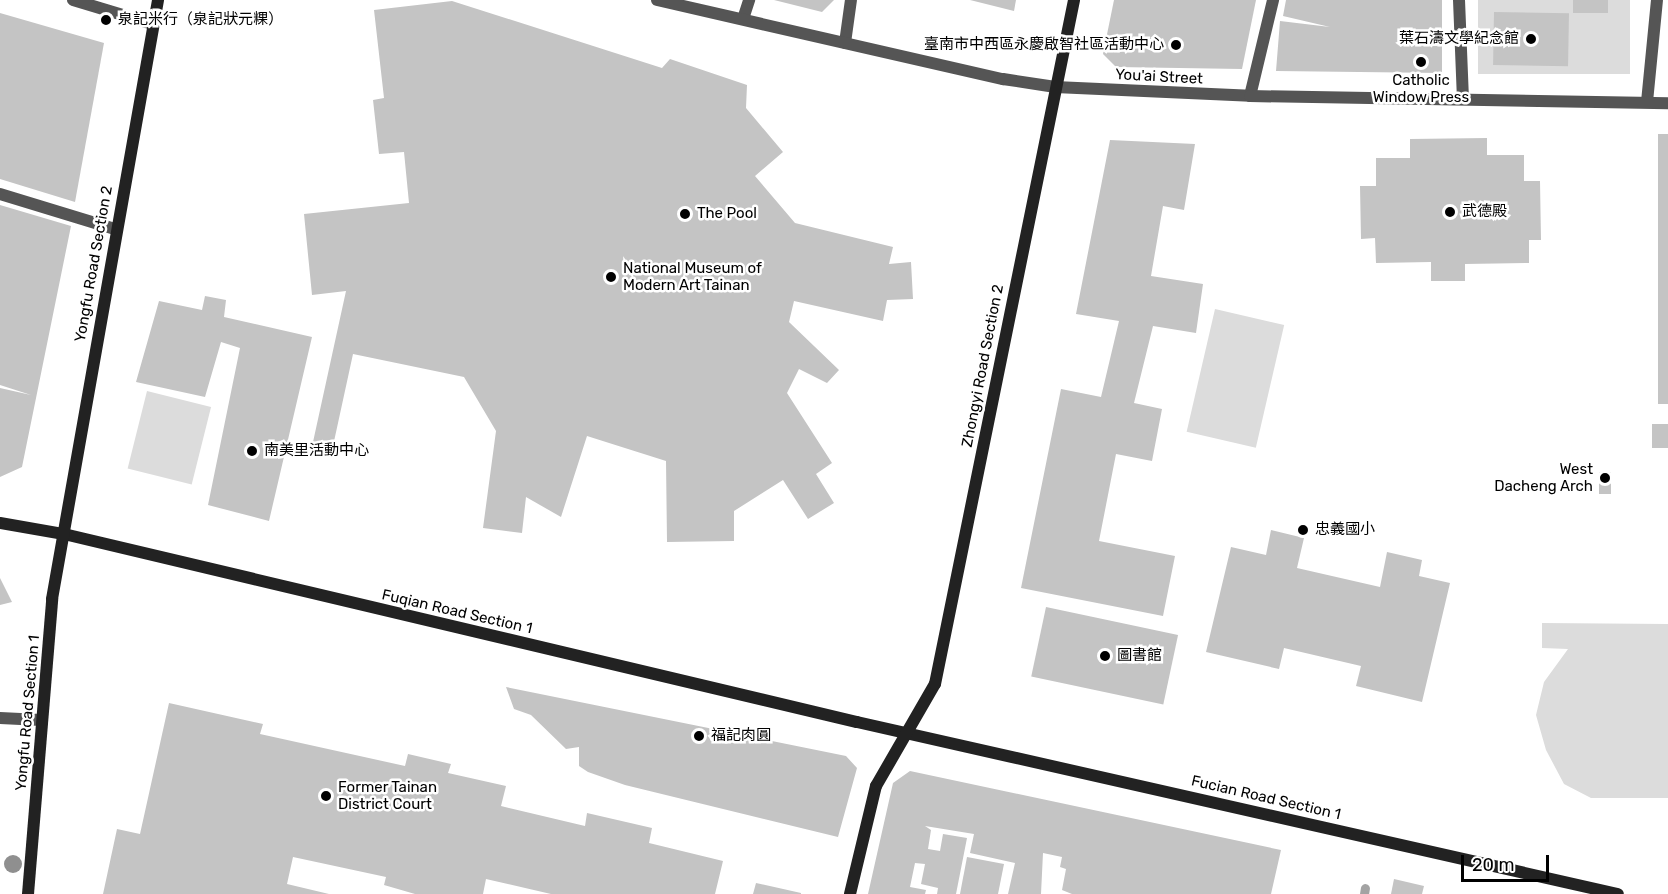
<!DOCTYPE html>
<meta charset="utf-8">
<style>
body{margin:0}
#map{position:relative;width:1668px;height:894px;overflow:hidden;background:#fff;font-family:Rubik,"Noto Sans TC",sans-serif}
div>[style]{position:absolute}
.green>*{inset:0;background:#dcdcdc;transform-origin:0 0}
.stream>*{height:9px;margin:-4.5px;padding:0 4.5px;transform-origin:4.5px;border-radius:4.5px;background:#a3a3a3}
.building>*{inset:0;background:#c4c4c4;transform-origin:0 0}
.lane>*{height:12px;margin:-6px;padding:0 6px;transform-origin:6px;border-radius:6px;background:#555}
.street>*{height:12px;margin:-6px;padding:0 6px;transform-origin:6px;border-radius:6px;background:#555}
.secondary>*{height:12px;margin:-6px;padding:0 6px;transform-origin:6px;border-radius:6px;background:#222}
.trees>*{width:18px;height:18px;margin:-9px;border-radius:50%;background:#8f8f8f}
.dots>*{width:16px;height:16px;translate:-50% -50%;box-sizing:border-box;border:3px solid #fff;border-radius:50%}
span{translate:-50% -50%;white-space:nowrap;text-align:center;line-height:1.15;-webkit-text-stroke:5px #fff;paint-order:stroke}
.poi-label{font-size:15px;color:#000}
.left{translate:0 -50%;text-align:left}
.right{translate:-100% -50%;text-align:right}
.street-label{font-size:15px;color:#000}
.scale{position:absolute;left:1461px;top:855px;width:88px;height:27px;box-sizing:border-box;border:3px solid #000;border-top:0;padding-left:8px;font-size:18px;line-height:21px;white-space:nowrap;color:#000;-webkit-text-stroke:4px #fff;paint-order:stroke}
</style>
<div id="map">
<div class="green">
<i style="left:1478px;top:0;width:152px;height:74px"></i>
<i style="left:1215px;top:309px;width:71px;height:126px;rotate:13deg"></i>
<i style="left:147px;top:391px;width:66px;height:80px;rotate:14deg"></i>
<i style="clip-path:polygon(1542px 623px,1668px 624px,1668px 798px,1591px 798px,1564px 784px,1546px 750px,1536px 715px,1544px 682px,1568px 649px,1542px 648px)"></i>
</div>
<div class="stream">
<i style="left:1364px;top:894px;width:6px;rotate:-81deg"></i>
</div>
<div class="building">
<i style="clip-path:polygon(774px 0,834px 0,822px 12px)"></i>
<i style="clip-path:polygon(970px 0,1016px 0,1014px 11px)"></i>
<i style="clip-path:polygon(1114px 0,1256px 0,1242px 69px,1116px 67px,1103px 54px)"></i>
<i style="clip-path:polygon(1286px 0,1442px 0,1442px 73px,1276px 71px,1280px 21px,1330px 27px,1283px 16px)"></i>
<i style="left:1573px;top:0;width:35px;height:13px"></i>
<i style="clip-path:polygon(452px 1px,662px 68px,670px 59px,747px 85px,746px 108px,783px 152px,755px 176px,795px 223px,893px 247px,889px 264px,911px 262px,913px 299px,887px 300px,883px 321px,794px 301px,789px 322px,839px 370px,827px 383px,799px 369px,787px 393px,832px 463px,816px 474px,834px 503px,808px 519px,783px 480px,734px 511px,734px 541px,667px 542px,666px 461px,587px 436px,561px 517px,526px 497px,522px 533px,483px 528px,496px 431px,464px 377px,353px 354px,333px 446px,313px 442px,346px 291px,312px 295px,304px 214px,409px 203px,404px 152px,379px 154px,373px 100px,384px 98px,374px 10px)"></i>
<i style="left:1494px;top:12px;width:75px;height:53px;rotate:1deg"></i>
<i style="clip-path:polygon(0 13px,104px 43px,75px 202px,0 179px)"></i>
<i style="left:1658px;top:134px;width:10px;height:270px"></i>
<i style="clip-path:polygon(1487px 138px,1487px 155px,1524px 155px,1524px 181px,1540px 181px,1541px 240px,1529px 240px,1529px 263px,1465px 264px,1465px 281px,1431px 281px,1431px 262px,1376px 263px,1375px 238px,1361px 239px,1360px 186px,1376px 186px,1376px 158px,1410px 158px,1410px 139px)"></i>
<i style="clip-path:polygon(1110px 140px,1195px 144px,1184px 210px,1163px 206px,1151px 276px,1203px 284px,1196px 333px,1153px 326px,1134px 403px,1162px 409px,1152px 461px,1116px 454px,1099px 541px,1175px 556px,1163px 616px,1021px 588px,1061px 389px,1101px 397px,1119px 321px,1076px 314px)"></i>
<i style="clip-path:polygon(0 205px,71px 226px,22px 467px,0 477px,0 388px,31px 395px,0 385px)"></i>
<i style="clip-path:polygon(205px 296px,226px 300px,224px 317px,312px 337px,269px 521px,208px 505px,240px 348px,221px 342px,205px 397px,136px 382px,159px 301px,202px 310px)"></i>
<i style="left:1652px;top:424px;width:16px;height:24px"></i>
<i style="left:1599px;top:472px;width:12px;height:22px"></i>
<i style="clip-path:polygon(1271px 530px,1304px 538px,1297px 568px,1380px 587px,1387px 552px,1422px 560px,1419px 576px,1450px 583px,1422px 702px,1356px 686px,1361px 666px,1284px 648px,1279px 669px,1206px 652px,1231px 547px,1266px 555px)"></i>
<i style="clip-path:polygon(0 578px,12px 602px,0 605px)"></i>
<i style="left:1046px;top:607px;width:135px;height:71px;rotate:12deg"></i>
<i style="clip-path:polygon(506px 687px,846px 756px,857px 768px,838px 837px,625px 785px,588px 772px,579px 766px,579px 747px,566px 749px,531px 715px,514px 709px)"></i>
<i style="clip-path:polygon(169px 703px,263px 724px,260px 734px,405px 766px,408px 754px,451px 764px,448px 773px,506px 786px,501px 806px,585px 826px,587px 813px,652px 828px,649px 843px,723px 861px,715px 894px,551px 894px,486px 879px,483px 894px,415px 894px,384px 885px,386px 877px,293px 857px,287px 884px,329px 894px,103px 894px,117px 829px,140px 834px)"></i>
<i style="clip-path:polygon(910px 771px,1281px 850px,1271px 894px,1072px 894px,1062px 890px,1066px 869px,1060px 867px,1062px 857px,1043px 853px,1041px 894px,1008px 894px,1015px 863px,970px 853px,974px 834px,925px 826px,931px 830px,928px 849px,940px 851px,943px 834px,967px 838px,956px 894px,937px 894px,938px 888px,921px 884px,925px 864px,915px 863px,910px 887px,926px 890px,925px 894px,868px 894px,893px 783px)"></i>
<i style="clip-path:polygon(967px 857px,1004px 864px,998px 894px,960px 894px)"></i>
<i style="clip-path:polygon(1394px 879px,1424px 886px,1422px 894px,1391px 894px)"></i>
<i style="clip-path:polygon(756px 883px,801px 893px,801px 894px,753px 894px)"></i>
</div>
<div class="lane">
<i style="left:73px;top:0;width:84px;rotate:16.7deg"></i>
<i style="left:1459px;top:0;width:98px;rotate:87.7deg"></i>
<i style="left:743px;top:19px;width:20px;rotate:-72deg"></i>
<i style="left:845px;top:43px;width:43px;rotate:-82.1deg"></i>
<i style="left:1250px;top:96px;width:99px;rotate:-76.5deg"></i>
<i style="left:1647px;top:102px;width:102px;rotate:-84.4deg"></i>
<i style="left:0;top:194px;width:120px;rotate:16.9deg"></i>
<i style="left:0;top:718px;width:41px;rotate:2.8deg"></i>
</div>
<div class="street">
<i style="left:657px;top:0;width:355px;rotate:12.9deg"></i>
<i style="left:1003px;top:79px;width:53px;rotate:8.7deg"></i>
<i style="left:1055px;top:87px;width:195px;rotate:2.6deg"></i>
<i style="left:1250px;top:96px;width:418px;rotate:1deg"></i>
</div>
<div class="secondary">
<i style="left:0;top:523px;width:65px;rotate:9.8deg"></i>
<i style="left:64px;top:534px;width:815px;rotate:13.34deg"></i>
<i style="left:857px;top:722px;width:780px;rotate:12.74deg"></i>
<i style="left:28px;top:894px;width:296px;rotate:-85.3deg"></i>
<i style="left:52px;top:599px;width:608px;rotate:-79.96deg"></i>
<i style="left:850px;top:894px;width:111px;rotate:-76.5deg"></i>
<i style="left:876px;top:786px;width:118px;rotate:-60deg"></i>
<i style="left:935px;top:684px;width:698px;rotate:-78.51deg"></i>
</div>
<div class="trees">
<i style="left:13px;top:864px"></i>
</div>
<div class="dots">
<i style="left:106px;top:20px;background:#000"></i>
<i style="left:1531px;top:39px;background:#000"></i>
<i style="left:1176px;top:45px;background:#000"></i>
<i style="left:1421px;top:62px;background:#000"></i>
<i style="left:1450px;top:212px;background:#000"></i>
<i style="left:685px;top:214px;background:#000"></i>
<i style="left:611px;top:277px;background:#000"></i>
<i style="left:252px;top:451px;background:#000"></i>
<i style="left:1605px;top:478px;background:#000"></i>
<i style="left:1303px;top:530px;background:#000"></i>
<i style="left:1105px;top:656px;background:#000"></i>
<i style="left:699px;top:736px;background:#000"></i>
<i style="left:326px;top:796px;background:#000"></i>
</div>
<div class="poi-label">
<span class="left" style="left:118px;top:20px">泉記米行（泉記狀元粿）</span>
<span class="right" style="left:1519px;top:39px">葉石濤文學紀念館</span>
<span class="right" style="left:1164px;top:45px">臺南市中西區永慶啟智社區活動中心</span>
<span style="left:1421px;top:89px">Catholic<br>Window Press</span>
<span class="left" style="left:1462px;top:212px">武德殿</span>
<span class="left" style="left:697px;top:214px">The Pool</span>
<span class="left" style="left:623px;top:277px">National Museum of<br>Modern Art Tainan</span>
<span class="left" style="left:264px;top:451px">南美里活動中心</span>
<span class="right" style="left:1593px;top:478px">West<br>Dacheng Arch</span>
<span class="left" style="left:1315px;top:530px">忠義國小</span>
<span class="left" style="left:1117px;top:656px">圖書館</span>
<span class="left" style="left:711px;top:736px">福記肉圓</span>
<span class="left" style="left:338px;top:796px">Former Tainan<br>District Court</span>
</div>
<div class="street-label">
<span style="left:1159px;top:77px;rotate:3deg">You'ai Street</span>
<span style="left:94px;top:264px;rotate:-80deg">Yongfu Road Section 2</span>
<span style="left:983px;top:366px;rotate:-79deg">Zhongyi Road Section 2</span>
<span style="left:457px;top:612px;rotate:13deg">Fuqian Road Section 1</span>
<span style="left:28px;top:713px;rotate:-85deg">Yongfu Road Section 1</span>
<span style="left:1266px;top:798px;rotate:13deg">Fucian Road Section 1</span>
</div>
<div class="scale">20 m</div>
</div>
